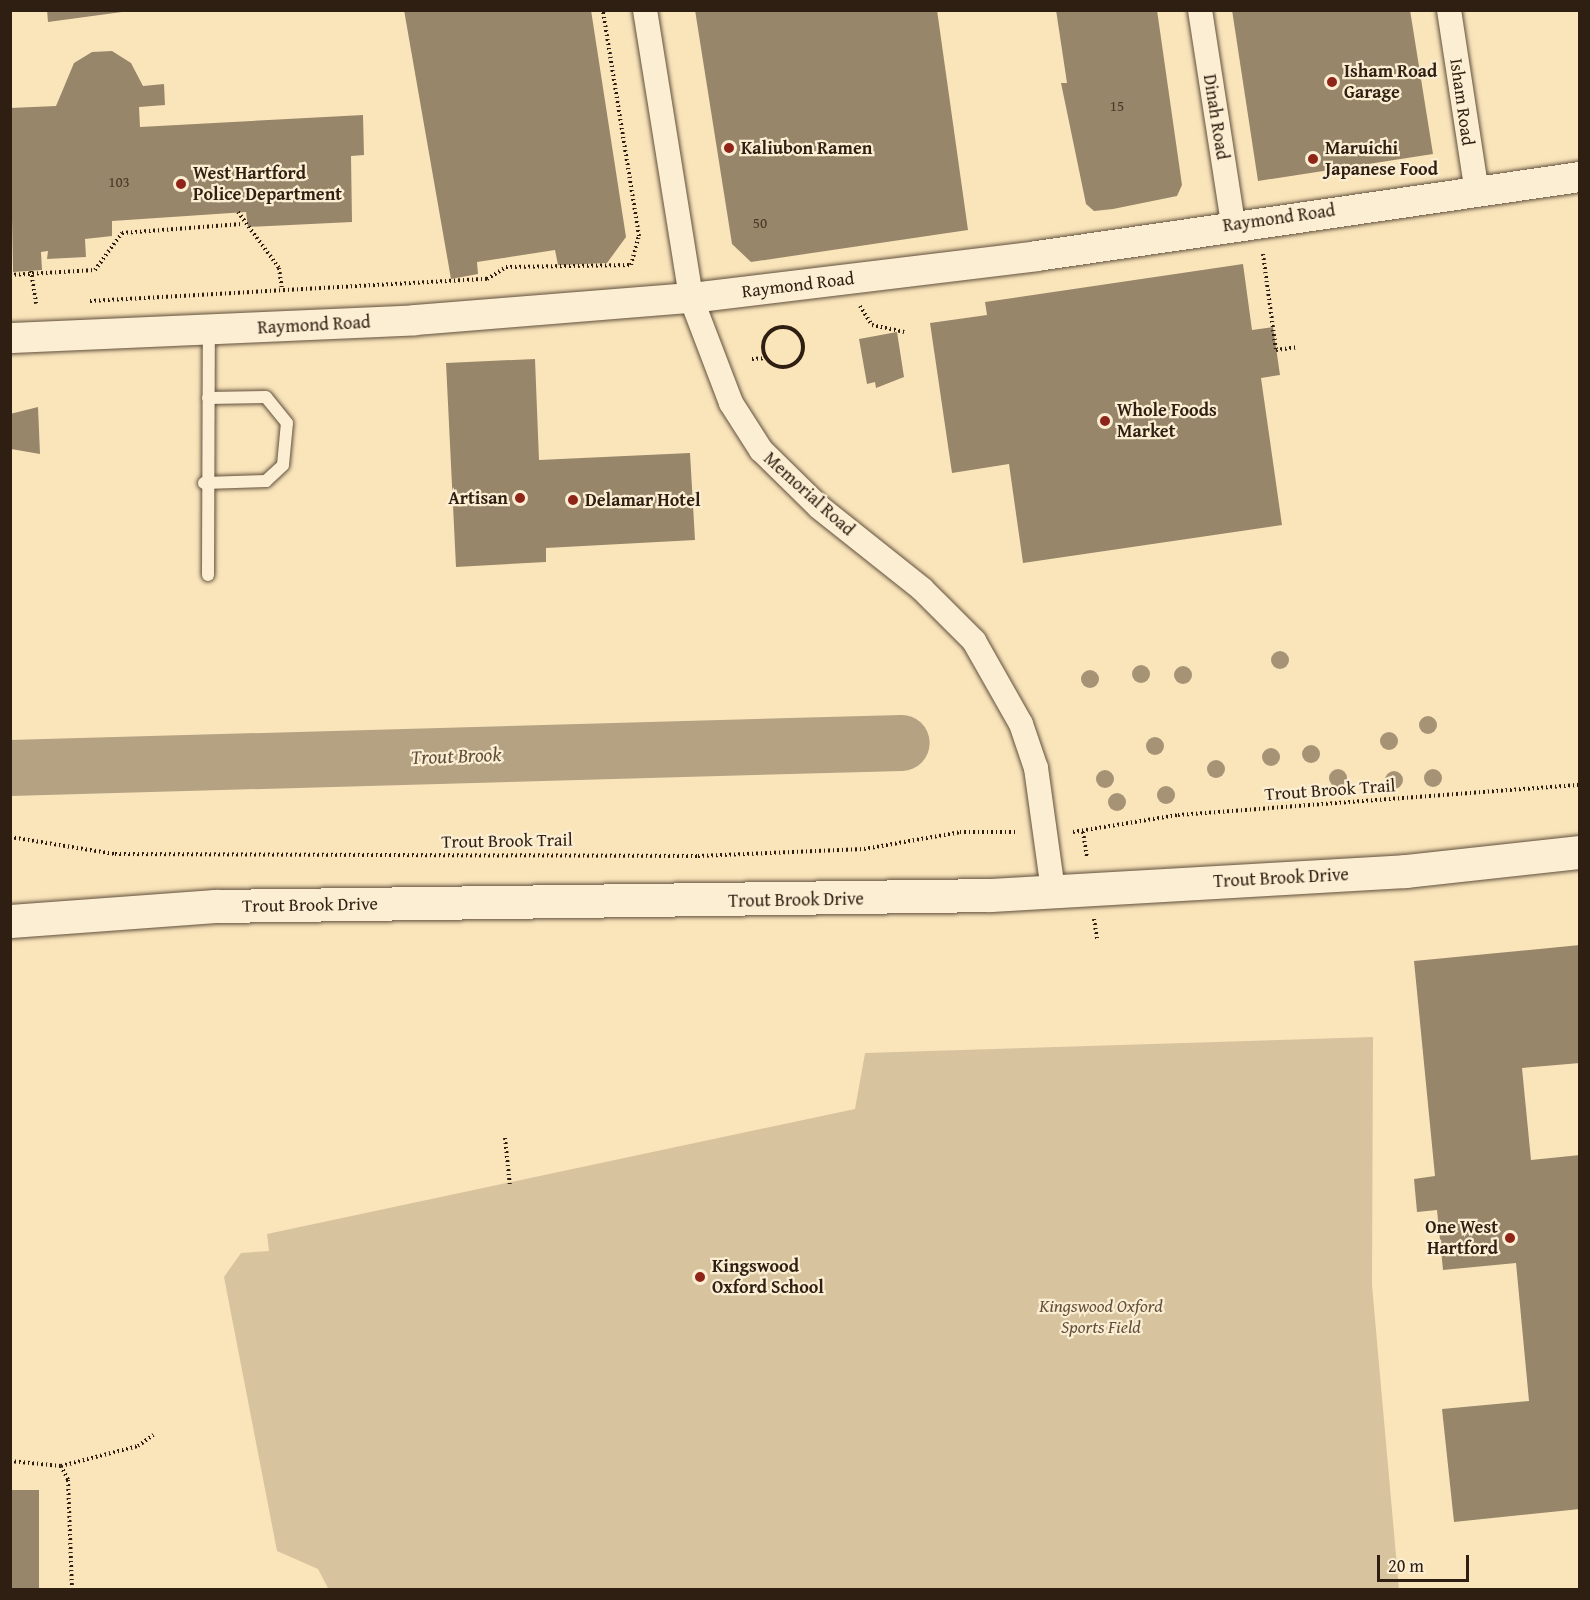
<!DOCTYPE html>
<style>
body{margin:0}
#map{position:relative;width:1590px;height:1600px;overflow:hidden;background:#fae5bb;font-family:"Gentium Book Plus",serif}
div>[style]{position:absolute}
.green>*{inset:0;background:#d7c39e}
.river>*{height:56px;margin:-28px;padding:0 28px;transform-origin:28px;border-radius:28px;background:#b5a282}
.building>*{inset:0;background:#98866a;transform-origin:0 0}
.path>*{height:4px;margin-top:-2px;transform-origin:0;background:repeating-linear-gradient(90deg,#2e1f12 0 1.5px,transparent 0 4.5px)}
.path>.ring{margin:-2px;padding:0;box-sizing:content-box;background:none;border:4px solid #2e1f12;border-radius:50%}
.roads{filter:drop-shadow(0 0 2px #61503c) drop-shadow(0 0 2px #61503c)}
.service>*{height:12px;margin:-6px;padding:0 6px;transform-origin:6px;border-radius:6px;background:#fceed3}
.minor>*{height:24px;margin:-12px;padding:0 12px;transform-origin:12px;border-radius:12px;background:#fceed3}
.tertiary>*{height:30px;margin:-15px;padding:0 15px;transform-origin:15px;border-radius:15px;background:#fceed3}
.secondary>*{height:33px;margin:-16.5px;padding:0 16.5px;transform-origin:16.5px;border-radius:16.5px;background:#fceed3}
.trees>*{width:18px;height:18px;margin:-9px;border-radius:50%;background:#a69375}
.dots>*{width:16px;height:16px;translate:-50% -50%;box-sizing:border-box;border:3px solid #fceed3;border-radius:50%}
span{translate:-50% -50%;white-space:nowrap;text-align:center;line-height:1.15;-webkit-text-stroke:4.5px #fceed3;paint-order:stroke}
.number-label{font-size:15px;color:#483928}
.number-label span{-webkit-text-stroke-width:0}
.poi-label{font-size:18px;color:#2e1f12;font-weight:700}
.left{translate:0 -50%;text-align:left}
.right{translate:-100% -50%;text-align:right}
.street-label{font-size:18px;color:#2e1f12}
.park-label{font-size:18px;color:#61503c;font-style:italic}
.water-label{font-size:20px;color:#5d4d39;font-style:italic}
.frame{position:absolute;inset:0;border:12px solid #2e1f12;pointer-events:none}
.scale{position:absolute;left:1377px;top:1555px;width:92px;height:27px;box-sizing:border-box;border:3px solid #2e1f12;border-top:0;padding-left:8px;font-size:18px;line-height:21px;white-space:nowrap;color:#2e1f12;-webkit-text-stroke:4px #fceed3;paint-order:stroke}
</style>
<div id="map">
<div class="green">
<i style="clip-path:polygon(1373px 1037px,1372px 1285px,1399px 1589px,329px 1590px,318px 1569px,277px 1551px,224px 1277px,241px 1253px,269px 1251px,267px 1234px,855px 1109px,865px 1053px)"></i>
</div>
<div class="river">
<i style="left:10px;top:768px;width:892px;rotate:-1.61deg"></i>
</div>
<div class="building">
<i style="clip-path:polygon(47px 10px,122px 10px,122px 12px,48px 22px)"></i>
<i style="clip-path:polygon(404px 10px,591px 10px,626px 237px,607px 263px,558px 265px,555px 250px,477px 262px,478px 274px,451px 279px)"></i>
<i style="clip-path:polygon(695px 10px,937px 10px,968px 230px,751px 262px,732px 244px)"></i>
<i style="clip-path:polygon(1056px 10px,1157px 10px,1182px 185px,1177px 196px,1113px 209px,1094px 211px,1086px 204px,1061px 83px,1067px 83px)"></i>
<i style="clip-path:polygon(1232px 10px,1410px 10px,1433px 154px,1258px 181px)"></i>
<i style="clip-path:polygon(112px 51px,131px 63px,143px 86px,164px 84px,165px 105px,139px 107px,140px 127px,363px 115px,364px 155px,351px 156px,352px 222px,248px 227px,246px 212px,112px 221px,112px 236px,85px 239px,86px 257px,47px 259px,48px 251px,41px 252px,42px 270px,13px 272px,10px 108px,56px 106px,74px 63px,92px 52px)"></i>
<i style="clip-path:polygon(1243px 264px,1252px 330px,1273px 327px,1280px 375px,1261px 378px,1282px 525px,1023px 563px,1009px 464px,952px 473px,930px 323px,987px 315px,985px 302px)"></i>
<i style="clip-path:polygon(897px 332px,904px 377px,876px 388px,875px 382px,867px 384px,859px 339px)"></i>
<i style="clip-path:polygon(535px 359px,539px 460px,690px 453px,695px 540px,546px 548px,546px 562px,456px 567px,446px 363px)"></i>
<i style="clip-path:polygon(38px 407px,40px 454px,11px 449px,10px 414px)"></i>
<i style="clip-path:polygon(1580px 945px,1580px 1063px,1522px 1068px,1531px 1160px,1580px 1155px,1580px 1509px,1454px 1522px,1442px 1409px,1529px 1401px,1516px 1263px,1443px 1270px,1437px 1210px,1417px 1212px,1414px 1179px,1435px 1176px,1414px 961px)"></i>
<i style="left:10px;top:1490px;width:29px;height:100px"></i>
</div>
<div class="path">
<i style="left:238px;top:212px;width:69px;rotate:53.8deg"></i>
<i style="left:279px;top:268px;width:22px;rotate:82deg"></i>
<i style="left:1263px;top:254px;width:97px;rotate:82.3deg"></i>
<i style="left:1276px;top:350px;width:22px;rotate:-8deg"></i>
<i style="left:31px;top:271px;width:33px;rotate:81deg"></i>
<i style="left:10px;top:275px;width:85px;rotate:-3.4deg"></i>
<i style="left:95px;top:270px;width:46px;rotate:-53.9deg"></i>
<i style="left:122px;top:233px;width:120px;rotate:-4.3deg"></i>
<i style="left:90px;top:301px;width:398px;rotate:-3.2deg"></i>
<i style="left:487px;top:279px;width:22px;rotate:-32deg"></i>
<i style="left:506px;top:267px;width:125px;rotate:-0.9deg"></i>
<i style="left:631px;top:265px;width:30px;rotate:-75deg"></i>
<i style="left:639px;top:236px;width:229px;rotate:-99.1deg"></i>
<i style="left:860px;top:306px;width:22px;rotate:58deg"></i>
<i style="left:872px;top:325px;width:33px;rotate:12deg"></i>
<i class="ring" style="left:763px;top:327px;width:36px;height:36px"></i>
<i style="left:752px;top:359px;width:14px;rotate:-4deg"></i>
<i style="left:1073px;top:832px;width:106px;rotate:-9.2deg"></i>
<i style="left:1178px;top:815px;width:403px;rotate:-4.3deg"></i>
<i style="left:1083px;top:832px;width:26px;rotate:81deg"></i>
<i style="left:10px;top:837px;width:106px;rotate:9.2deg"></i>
<i style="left:115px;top:854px;width:583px;rotate:0.2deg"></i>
<i style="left:698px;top:856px;width:166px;rotate:-2.4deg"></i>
<i style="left:864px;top:849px;width:97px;rotate:-10deg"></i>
<i style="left:960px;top:832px;width:58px"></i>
<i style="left:1094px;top:919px;width:20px;rotate:81deg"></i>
<i style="left:505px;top:1138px;width:48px;rotate:84.1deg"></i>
<i style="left:10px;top:1461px;width:51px;rotate:5.6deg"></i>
<i style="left:61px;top:1466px;width:16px;rotate:63deg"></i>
<i style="left:68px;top:1480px;width:110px;rotate:87.9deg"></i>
<i style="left:61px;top:1466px;width:80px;rotate:-14.6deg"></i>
<i style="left:138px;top:1446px;width:19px;rotate:-36deg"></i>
</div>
<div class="roads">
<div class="service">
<i style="left:204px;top:483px;width:62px;rotate:-1.8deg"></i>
<i style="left:266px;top:481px;width:23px;rotate:-43deg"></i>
<i style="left:283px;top:465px;width:42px;rotate:-84.6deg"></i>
<i style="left:287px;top:423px;width:33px;rotate:-129deg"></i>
<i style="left:266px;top:397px;width:58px;rotate:179deg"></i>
<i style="left:208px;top:575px;width:245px;rotate:-89.8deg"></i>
</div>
<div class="minor">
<i style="left:645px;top:10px;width:292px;rotate:80.9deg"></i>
<i style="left:691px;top:298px;width:112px;rotate:69.1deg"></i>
<i style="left:731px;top:403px;width:56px;rotate:57.4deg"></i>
<i style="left:761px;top:450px;width:81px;rotate:44.5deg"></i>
<i style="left:819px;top:507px;width:132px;rotate:38.5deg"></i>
<i style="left:922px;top:589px;width:74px;rotate:45deg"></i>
<i style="left:974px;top:641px;width:95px;rotate:60.5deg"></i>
<i style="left:1021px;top:724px;width:46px;rotate:71.2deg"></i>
<i style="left:1036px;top:768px;width:124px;rotate:82.1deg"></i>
<i style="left:1200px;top:10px;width:217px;rotate:81.2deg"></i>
<i style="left:1449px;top:10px;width:184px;rotate:81.3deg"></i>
</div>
<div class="tertiary">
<i style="left:10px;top:338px;width:405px;rotate:-2.5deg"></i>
<i style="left:415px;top:320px;width:277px;rotate:-4.6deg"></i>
<i style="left:691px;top:298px;width:349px;rotate:-6.9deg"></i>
<i style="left:1037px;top:256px;width:549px;rotate:-8.28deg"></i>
</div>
<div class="secondary">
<i style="left:10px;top:921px;width:206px;rotate:-4.2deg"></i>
<i style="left:215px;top:906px;width:775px;rotate:-0.81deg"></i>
<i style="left:990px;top:895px;width:416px;rotate:-3.3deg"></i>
<i style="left:1405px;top:871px;width:176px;rotate:-6.2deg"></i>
</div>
</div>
<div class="trees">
<i style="left:1280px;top:660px"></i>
<i style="left:1141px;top:674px"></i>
<i style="left:1183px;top:675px"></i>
<i style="left:1090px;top:679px"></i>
<i style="left:1428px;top:725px"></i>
<i style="left:1389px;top:741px"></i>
<i style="left:1155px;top:746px"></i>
<i style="left:1311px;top:754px"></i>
<i style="left:1271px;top:757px"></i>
<i style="left:1216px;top:769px"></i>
<i style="left:1338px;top:778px"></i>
<i style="left:1433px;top:778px"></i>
<i style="left:1105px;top:779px"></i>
<i style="left:1394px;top:780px"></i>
<i style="left:1166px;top:795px"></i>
<i style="left:1117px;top:802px"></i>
</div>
<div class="dots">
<i style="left:1332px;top:82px;background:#8f2418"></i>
<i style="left:729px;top:148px;background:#8f2418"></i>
<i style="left:1313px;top:159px;background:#8f2418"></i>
<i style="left:181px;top:184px;background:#8f2418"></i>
<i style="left:1105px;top:421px;background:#8f2418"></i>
<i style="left:520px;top:498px;background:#8f2418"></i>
<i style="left:573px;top:500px;background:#8f2418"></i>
<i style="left:1510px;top:1238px;background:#8f2418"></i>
<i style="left:700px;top:1277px;background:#8f2418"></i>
</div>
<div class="number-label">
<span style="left:1117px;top:106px">15</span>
<span style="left:119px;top:182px">103</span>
<span style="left:760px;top:223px">50</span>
</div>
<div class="poi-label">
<span class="left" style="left:1344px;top:82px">Isham Road<br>Garage</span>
<span class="left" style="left:741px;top:148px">Kaliubon Ramen</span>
<span class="left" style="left:1325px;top:159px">Maruichi<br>Japanese Food</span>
<span class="left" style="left:193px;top:184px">West Hartford<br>Police Department</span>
<span class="left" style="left:1117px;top:421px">Whole Foods<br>Market</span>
<span class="right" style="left:508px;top:498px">Artisan</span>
<span class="left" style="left:585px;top:500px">Delamar Hotel</span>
<span class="right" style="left:1498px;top:1238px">One West<br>Hartford</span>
<span class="left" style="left:712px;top:1277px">Kingswood<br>Oxford School</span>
</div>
<div class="street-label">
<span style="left:1462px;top:102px;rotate:82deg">Isham Road</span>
<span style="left:1216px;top:117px;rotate:81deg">Dinah Road</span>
<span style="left:1279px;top:218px;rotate:-8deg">Raymond Road</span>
<span style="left:798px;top:285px;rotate:-7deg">Raymond Road</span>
<span style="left:314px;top:325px;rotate:-3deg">Raymond Road</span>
<span style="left:809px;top:494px;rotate:42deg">Memorial Road</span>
<span style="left:1330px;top:790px;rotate:-4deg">Trout Brook Trail</span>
<span style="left:507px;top:841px;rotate:-1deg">Trout Brook Trail</span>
<span style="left:1281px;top:878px;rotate:-3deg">Trout Brook Drive</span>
<span style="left:796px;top:900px;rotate:-1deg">Trout Brook Drive</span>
<span style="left:310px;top:905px;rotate:-1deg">Trout Brook Drive</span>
</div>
<div class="park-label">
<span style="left:1101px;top:1317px">Kingswood Oxford<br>Sports Field</span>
</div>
<div class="water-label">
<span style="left:456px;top:755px;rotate:-2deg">Trout Brook</span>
</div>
<div class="frame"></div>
<div class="scale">20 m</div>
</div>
